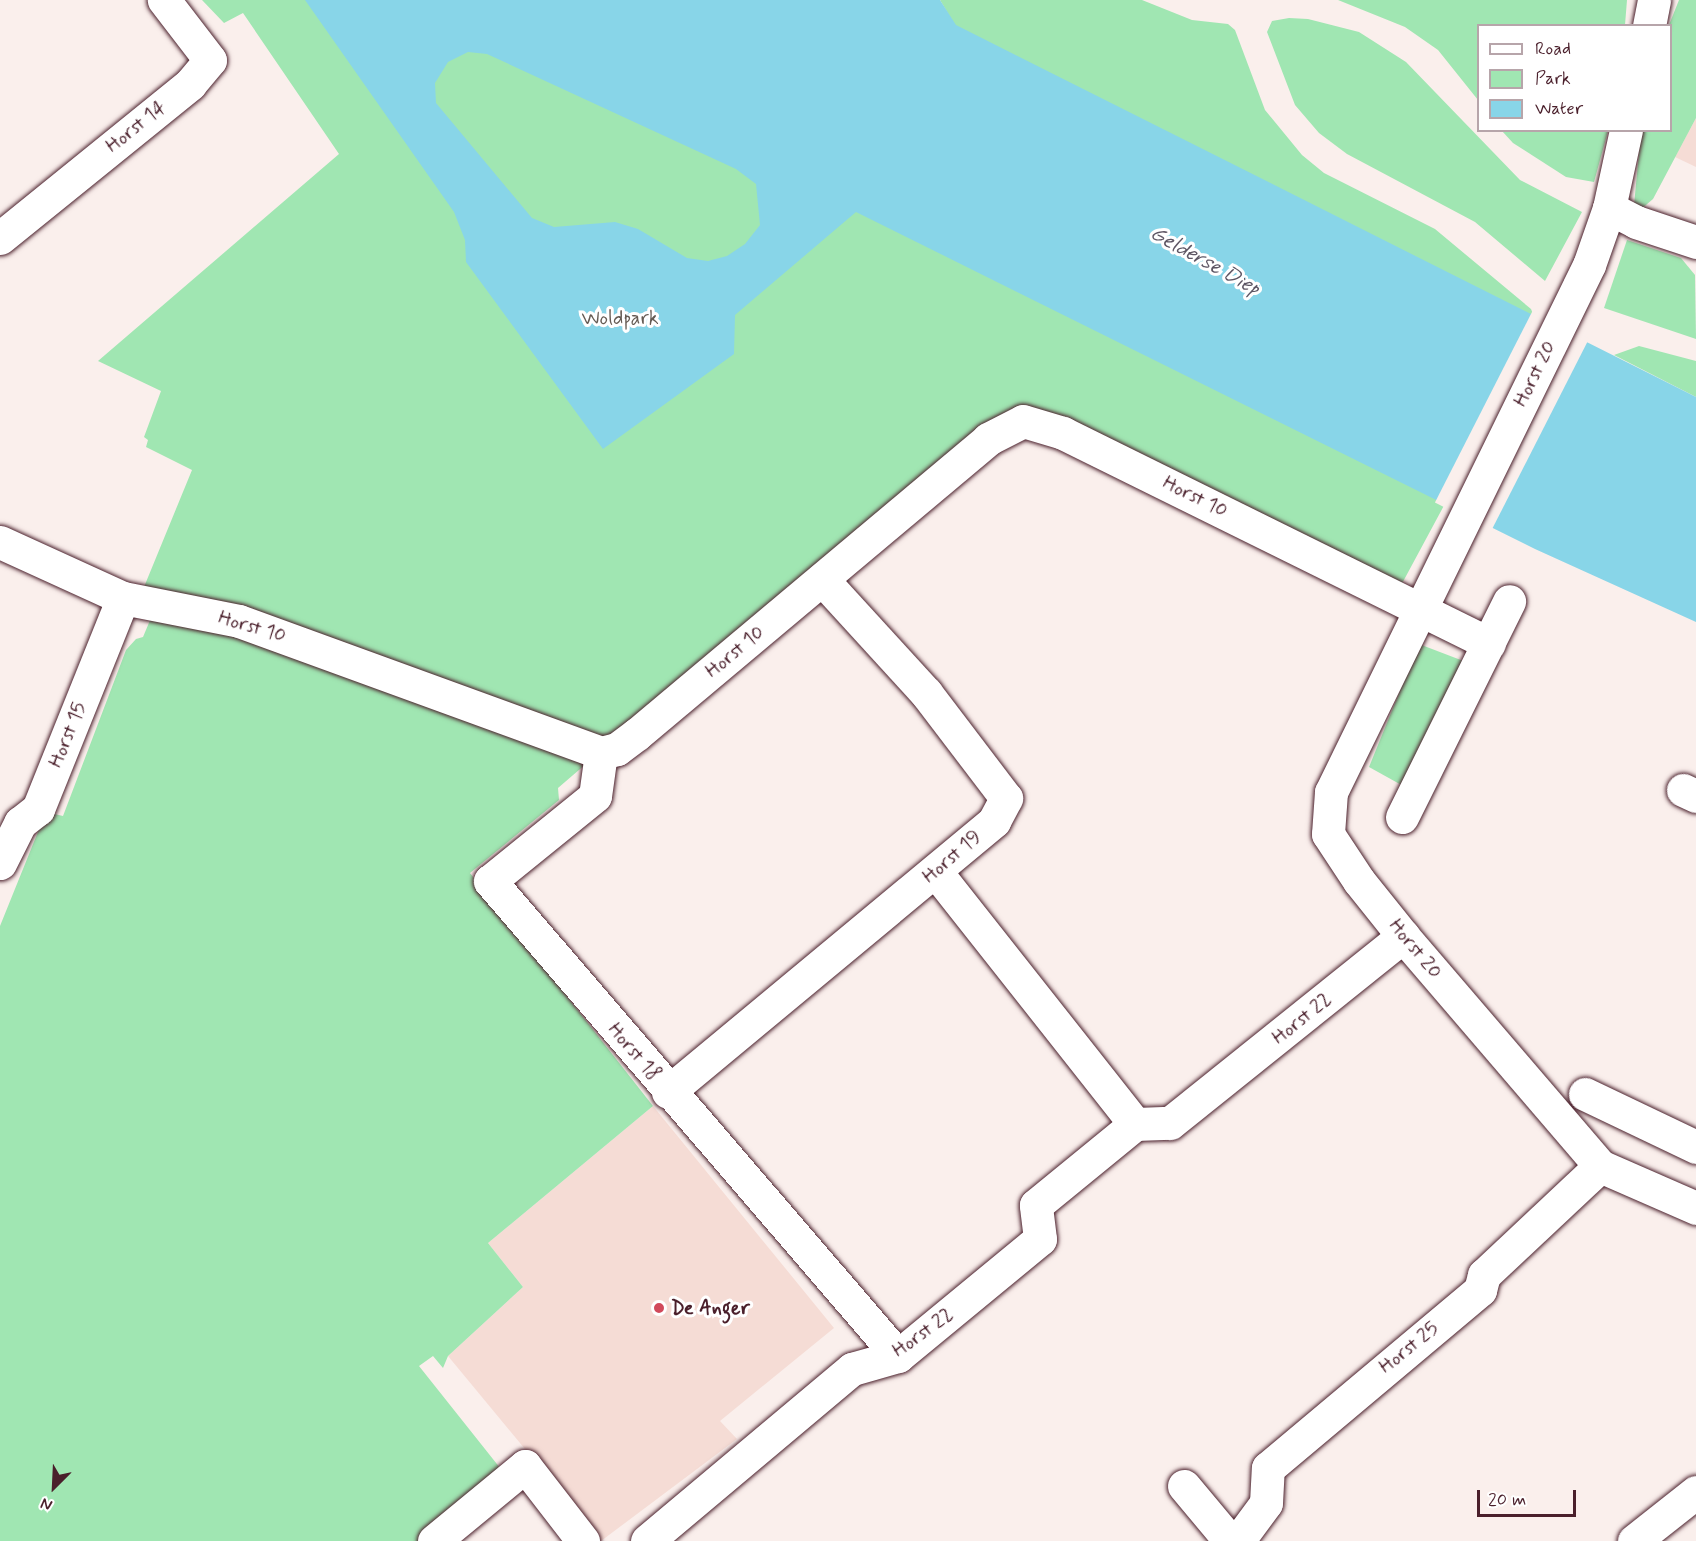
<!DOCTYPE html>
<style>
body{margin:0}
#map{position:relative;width:1696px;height:1541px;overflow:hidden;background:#faefec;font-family:Mynerve,sans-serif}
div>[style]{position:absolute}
.built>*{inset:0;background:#f5dcd5}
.green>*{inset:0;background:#a0e6b2}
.water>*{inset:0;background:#88d5e8}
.pier>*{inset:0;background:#faefec;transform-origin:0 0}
.roads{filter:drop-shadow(0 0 2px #4a1f2b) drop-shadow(0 0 2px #4a1f2b)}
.minor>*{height:33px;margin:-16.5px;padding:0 16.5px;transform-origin:16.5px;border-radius:16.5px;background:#fff}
.tertiary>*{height:33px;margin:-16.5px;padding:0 16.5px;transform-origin:16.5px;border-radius:16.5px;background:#fff}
.dots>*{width:16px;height:16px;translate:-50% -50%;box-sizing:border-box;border:3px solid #fff;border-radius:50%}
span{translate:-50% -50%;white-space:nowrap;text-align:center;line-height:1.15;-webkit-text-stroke:6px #fff;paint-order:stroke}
.street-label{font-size:20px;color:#4a1f2b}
.park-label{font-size:20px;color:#645b54}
.poi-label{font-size:20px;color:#4a1f2b;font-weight:700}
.left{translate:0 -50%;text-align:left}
.water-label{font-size:21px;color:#5d5664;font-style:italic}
.legend{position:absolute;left:1477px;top:24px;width:195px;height:108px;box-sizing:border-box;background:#fff;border:2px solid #b7a5aa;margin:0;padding:8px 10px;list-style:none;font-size:18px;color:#4a1f2b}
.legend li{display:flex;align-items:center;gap:12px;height:30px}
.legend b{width:30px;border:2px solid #b7a5aa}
.north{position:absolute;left:24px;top:1457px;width:60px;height:60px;-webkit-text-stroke:4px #fff;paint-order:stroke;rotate:204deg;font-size:16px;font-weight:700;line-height:24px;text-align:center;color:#4a1f2b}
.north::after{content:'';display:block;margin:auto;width:21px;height:27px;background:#4a1f2b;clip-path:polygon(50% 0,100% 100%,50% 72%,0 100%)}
.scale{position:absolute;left:1477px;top:1490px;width:99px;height:27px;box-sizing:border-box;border:3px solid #4a1f2b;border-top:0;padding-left:8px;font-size:18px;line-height:21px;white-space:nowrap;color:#4a1f2b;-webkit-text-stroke:4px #fff;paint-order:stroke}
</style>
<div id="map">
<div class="built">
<i style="clip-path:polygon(1696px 118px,1696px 167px,1675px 157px)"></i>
<i style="clip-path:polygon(653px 1106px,834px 1328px,720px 1421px,737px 1439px,601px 1541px,448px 1356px,523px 1287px,488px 1243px)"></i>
</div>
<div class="green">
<i style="clip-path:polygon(202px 0,928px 0,953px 22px,940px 0,1142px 0,1192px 20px,1228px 24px,1235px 30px,1265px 110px,1302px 155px,1324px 173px,1435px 229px,1531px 309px,1539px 329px,1398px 591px,1021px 413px,608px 745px,558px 788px,559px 800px,470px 873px,653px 1106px,488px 1243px,523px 1287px,448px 1356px,443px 1368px,433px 1356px,419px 1366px,512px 1483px,423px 1541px,0 1541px,0 926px,46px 812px,63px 816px,126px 650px,136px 639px,143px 637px,161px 594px,144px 587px,192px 470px,146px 447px,148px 440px,144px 437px,161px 391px,98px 361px,339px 154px,243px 13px,224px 23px)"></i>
<i style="clip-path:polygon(1338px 0,1627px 0,1625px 25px,1478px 26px,1478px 100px,1438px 50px,1405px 27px)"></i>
<i style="clip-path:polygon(1679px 0,1696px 0,1696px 118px,1653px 199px,1633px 216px,1641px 131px,1670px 130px,1669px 25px)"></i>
<i style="clip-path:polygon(1289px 18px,1308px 19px,1359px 32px,1406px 62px,1520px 180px,1582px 212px,1545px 281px,1475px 222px,1347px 154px,1319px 133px,1295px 105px,1267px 32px,1272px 21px)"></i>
<i style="clip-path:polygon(1502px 131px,1608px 131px,1594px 182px,1566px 177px,1513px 143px)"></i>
<i style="clip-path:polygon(1627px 240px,1681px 258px,1695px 275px,1696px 339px,1604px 308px)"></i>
<i style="clip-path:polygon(1639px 346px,1696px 361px,1696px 397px,1614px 355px)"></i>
<i style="clip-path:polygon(1419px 644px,1466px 662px,1405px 787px,1369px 767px)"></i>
</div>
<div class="water">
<i style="clip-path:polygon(evenodd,305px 0,940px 0,956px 25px,1696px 397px,1696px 622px,1535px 549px,856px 212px,735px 315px,734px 354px,603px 449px,466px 262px,465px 240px,454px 212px,305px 0,468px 52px,487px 54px,736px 169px,756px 184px,760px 225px,745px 244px,727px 256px,708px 261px,687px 258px,638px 229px,615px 222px,554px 227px,532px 218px,436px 103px,435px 83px,448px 62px,468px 52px)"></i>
</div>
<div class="pier">
<i style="left:1533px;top:310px;width:63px;height:216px;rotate:27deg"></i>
</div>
<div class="roads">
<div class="minor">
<i style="left:1609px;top:208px;width:30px;rotate:27deg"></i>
<i style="left:1636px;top:222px;width:63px;rotate:18.4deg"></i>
<i style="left:0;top:238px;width:245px;rotate:-39deg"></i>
<i style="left:190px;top:84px;width:31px;rotate:-50deg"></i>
<i style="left:210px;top:60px;width:76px;rotate:-127.5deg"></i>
<i style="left:0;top:542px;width:135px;rotate:24.5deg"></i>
<i style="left:123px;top:598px;width:118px;rotate:11.2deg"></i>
<i style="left:239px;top:621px;width:385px;rotate:20deg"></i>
<i style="left:601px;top:753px;width:16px;rotate:-14deg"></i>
<i style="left:617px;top:749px;width:25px;rotate:-37deg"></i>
<i style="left:637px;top:734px;width:459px;rotate:-40deg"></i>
<i style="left:988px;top:439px;width:39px;rotate:-27deg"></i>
<i style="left:1023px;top:421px;width:42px;rotate:16.7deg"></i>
<i style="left:1063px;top:433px;width:475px;rotate:26.3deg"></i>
<i style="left:601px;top:753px;width:43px;rotate:97.9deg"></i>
<i style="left:595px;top:796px;width:135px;rotate:141deg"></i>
<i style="left:490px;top:881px;width:626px;rotate:49.34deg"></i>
<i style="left:1683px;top:790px;width:14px;rotate:25deg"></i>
<i style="left:1402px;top:817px;width:241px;rotate:-63.6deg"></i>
<i style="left:0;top:863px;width:45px;rotate:-63.4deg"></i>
<i style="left:20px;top:823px;width:23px;rotate:-38deg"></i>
<i style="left:38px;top:809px;width:227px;rotate:-68.1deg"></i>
<i style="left:936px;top:872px;width:321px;rotate:51.7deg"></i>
<i style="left:668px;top:1092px;width:424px;rotate:-39.7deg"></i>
<i style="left:994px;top:821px;width:26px;rotate:-62deg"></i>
<i style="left:1006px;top:798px;width:132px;rotate:-127.3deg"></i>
<i style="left:926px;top:693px;width:154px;rotate:-132.4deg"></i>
<i style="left:1585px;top:1094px;width:123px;rotate:25.5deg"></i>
<i style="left:1184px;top:1486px;width:72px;rotate:50.1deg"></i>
<i style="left:434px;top:1541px;width:118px;rotate:-39.5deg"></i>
<i style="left:525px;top:1466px;width:95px;rotate:52.3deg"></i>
<i style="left:647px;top:1541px;width:268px;rotate:-40deg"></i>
<i style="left:852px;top:1369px;width:48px;rotate:-15.8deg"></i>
<i style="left:898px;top:1356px;width:184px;rotate:-39.5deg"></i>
<i style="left:1040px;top:1239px;width:34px;rotate:-97deg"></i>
<i style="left:1036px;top:1205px;width:128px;rotate:-39.3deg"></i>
<i style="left:1135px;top:1124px;width:35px;rotate:-2deg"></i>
<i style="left:1170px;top:1123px;width:299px;rotate:-38.7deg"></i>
<i style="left:1238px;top:1541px;width:47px;rotate:-53.6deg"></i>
<i style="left:1266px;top:1503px;width:35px;rotate:-87deg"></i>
<i style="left:1268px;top:1468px;width:277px;rotate:-40deg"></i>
<i style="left:1480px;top:1290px;width:16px;rotate:-75deg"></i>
<i style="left:1484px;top:1275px;width:159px;rotate:-43.2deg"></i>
<i style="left:1634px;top:1541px;width:79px;rotate:-38.3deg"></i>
</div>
<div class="tertiary">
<i style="left:1649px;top:26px;width:26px;rotate:-79deg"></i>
<i style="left:1626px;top:130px;width:80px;rotate:102.3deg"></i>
<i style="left:1609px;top:208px;width:60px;rotate:109.3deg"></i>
<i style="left:1589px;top:265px;width:587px;rotate:116.08deg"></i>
<i style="left:1331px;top:792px;width:42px;rotate:94.1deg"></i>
<i style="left:1328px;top:834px;width:56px;rotate:56.6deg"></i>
<i style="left:1359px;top:881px;width:70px;rotate:51.3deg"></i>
<i style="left:1403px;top:936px;width:303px;rotate:49.4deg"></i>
<i style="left:1600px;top:1166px;width:105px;rotate:23.6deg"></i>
</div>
</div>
<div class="dots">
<i style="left:659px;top:1308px;background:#d1495b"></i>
</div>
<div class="street-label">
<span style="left:136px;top:127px;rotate:-39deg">Horst 14</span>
<span style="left:1535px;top:374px;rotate:-64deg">Horst 20</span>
<span style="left:1195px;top:497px;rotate:26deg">Horst 10</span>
<span style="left:252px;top:627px;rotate:16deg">Horst 10</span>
<span style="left:735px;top:652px;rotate:-40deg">Horst 10</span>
<span style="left:68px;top:735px;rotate:-68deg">Horst 15</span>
<span style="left:952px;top:857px;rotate:-41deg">Horst 19</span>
<span style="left:1415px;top:949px;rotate:50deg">Horst 20</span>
<span style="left:1302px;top:1019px;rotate:-39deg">Horst 22</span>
<span style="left:634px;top:1052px;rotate:49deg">Horst 18</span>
<span style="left:923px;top:1333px;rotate:-36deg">Horst 22</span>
<span style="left:1409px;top:1348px;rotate:-39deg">Horst 25</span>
</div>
<div class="park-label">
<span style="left:620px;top:318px">Woldpark</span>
</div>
<div class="poi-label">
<span class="left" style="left:671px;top:1308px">De Anger</span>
</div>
<div class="water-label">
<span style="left:1205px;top:261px;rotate:29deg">Gelderse Diep</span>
</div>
<ul class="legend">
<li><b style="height:8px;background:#fff"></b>Road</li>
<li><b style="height:16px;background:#a0e6b2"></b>Park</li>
<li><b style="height:16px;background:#88d5e8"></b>Water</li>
</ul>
<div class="north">N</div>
<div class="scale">20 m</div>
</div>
